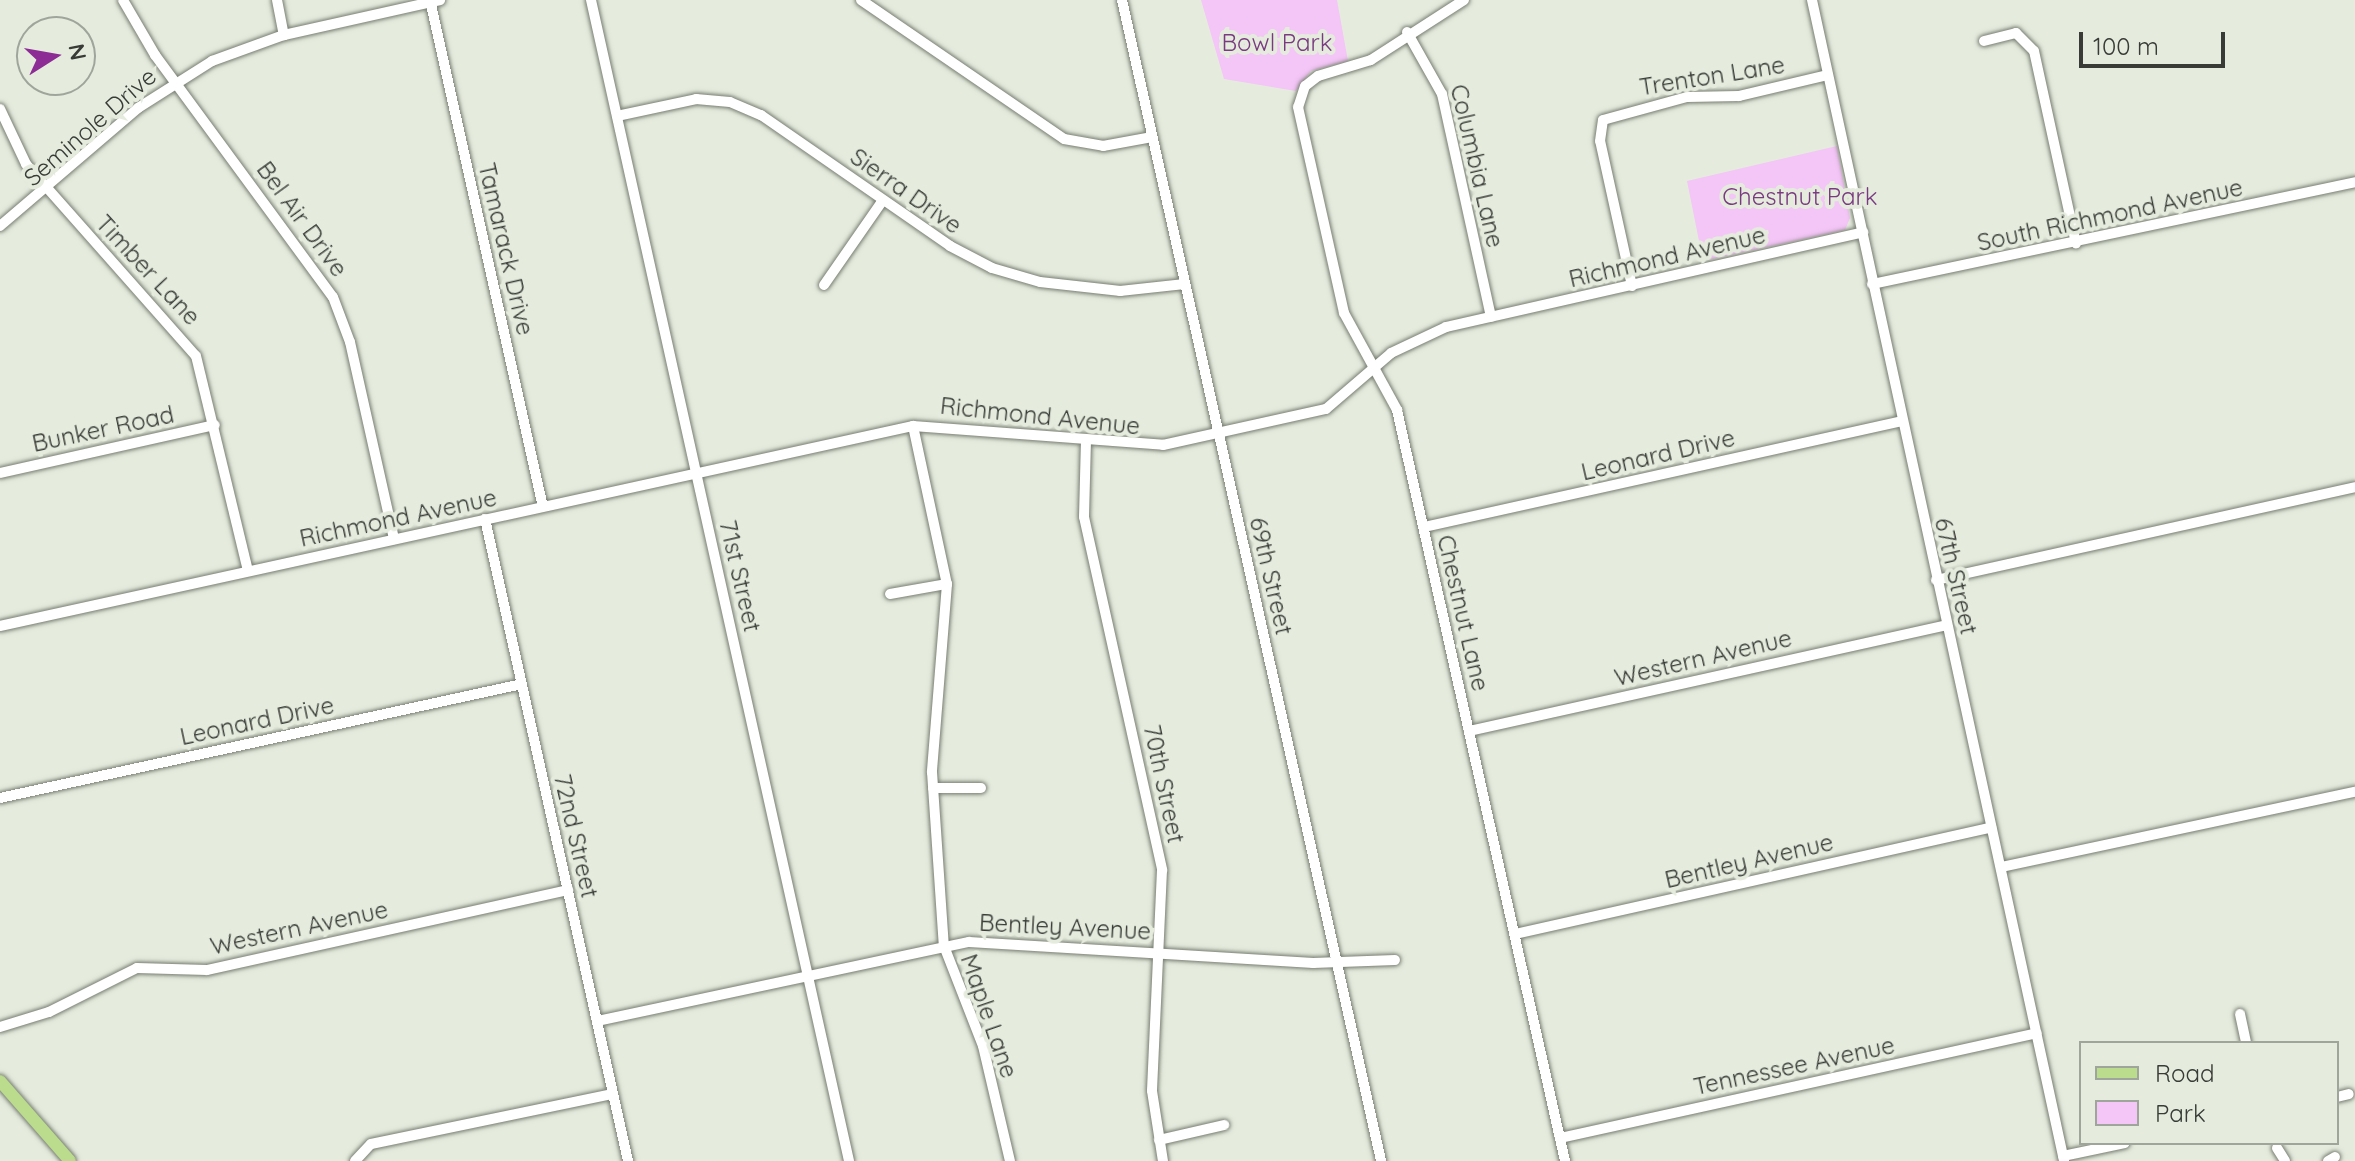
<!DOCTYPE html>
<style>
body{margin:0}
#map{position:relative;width:2355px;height:1161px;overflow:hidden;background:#e5ecde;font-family:Quicksand,sans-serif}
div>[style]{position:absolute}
.green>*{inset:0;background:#f4c5f7}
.roads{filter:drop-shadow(0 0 2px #777d71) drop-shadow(0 0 2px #777d71)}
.minor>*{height:10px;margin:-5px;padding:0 5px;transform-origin:5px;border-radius:5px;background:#fff}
.major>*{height:12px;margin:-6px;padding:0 6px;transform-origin:6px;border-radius:6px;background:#bcdc8d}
span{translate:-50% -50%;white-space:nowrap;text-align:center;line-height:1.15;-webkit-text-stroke:8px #e5ecde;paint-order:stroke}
.park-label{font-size:24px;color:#7a3a80}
.street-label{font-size:24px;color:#383b36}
.legend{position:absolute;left:2079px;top:1041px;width:260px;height:104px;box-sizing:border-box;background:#e5ecde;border:2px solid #a0a59b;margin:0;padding:10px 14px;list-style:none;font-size:24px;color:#383b36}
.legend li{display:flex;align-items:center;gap:16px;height:40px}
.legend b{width:40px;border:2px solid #a0a59b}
.north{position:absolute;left:16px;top:16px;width:80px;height:80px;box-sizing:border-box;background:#e5ecde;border:2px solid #a0a59b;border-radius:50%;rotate:79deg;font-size:22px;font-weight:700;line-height:32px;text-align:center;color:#383b36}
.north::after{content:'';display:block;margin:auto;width:28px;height:36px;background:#8c2c94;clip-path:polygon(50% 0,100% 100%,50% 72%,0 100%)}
.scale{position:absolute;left:2079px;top:32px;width:146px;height:36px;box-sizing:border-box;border:4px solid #383b36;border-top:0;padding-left:10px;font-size:24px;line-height:28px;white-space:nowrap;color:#383b36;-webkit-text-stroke:6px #e5ecde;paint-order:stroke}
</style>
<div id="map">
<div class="green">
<i style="clip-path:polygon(1201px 0,1337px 0,1348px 61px,1311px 71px,1296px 91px,1224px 79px)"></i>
<i style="clip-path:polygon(1837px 146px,1850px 218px,1845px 230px,1703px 261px,1687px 181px)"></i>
</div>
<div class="roads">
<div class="minor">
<i style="left:123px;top:0;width:64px;rotate:59.8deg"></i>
<i style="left:155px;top:55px;width:300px;rotate:53.7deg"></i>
<i style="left:333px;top:297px;width:48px;rotate:69.3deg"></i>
<i style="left:350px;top:342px;width:202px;rotate:77.4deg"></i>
<i style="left:277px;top:0;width:36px;rotate:79deg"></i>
<i style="left:430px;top:0;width:519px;rotate:77.44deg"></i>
<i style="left:591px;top:0;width:1189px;rotate:77.47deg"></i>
<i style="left:861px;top:0;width:246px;rotate:34.4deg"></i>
<i style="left:1064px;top:139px;width:40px;rotate:10deg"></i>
<i style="left:1103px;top:146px;width:50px;rotate:-10.4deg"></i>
<i style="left:1122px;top:0;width:1190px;rotate:77.42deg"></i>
<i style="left:1464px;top:0;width:111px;rotate:147.2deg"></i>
<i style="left:1371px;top:60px;width:55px;rotate:163.2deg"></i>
<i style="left:1318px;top:76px;width:16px;rotate:142deg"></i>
<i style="left:1305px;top:86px;width:22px;rotate:108deg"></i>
<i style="left:1298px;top:107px;width:211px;rotate:77.4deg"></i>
<i style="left:1344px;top:313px;width:111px;rotate:61.3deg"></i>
<i style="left:1397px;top:410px;width:770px;rotate:77.39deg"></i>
<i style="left:1812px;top:0;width:1188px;rotate:77.75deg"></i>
<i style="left:1407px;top:32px;width:71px;rotate:60.6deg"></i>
<i style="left:1442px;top:94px;width:228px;rotate:77.6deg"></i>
<i style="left:1984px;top:41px;width:33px;rotate:-14deg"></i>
<i style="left:2016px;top:33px;width:25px;rotate:45deg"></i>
<i style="left:2034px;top:51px;width:197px;rotate:77.7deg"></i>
<i style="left:0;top:109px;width:61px;rotate:64.7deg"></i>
<i style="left:26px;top:164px;width:256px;rotate:48.5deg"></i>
<i style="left:196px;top:356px;width:221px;rotate:76.4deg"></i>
<i style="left:617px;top:116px;width:81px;rotate:-12.1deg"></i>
<i style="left:696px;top:99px;width:34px;rotate:5deg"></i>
<i style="left:730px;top:102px;width:34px;rotate:23deg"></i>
<i style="left:761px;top:115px;width:230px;rotate:34.7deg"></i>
<i style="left:950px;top:246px;width:47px;rotate:27.6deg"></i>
<i style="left:992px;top:268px;width:50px;rotate:16.3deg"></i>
<i style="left:1040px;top:282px;width:81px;rotate:6.4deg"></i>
<i style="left:1120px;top:291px;width:65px;rotate:-6.1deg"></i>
<i style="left:0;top:226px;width:182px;rotate:-40.5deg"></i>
<i style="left:138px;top:108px;width:88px;rotate:-32.4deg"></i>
<i style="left:212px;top:61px;width:77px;rotate:-19.9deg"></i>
<i style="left:284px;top:35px;width:160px;rotate:-12.6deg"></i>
<i style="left:1872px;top:284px;width:494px;rotate:-11.9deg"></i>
<i style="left:824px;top:285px;width:103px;rotate:-55.2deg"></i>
<i style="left:1632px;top:286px;width:148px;rotate:-102.4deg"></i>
<i style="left:1600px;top:141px;width:21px;rotate:-82deg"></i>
<i style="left:1603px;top:120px;width:87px;rotate:-15.3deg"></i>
<i style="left:1687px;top:97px;width:52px;rotate:-1.1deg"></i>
<i style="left:1739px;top:96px;width:91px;rotate:-13.3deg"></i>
<i style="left:913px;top:426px;width:162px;rotate:77.9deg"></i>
<i style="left:947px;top:584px;width:189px;rotate:94.6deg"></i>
<i style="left:932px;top:772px;width:174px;rotate:86.1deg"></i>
<i style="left:944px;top:946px;width:107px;rotate:68.7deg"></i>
<i style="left:983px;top:1046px;width:118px;rotate:76.8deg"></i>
<i style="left:1086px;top:440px;width:77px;rotate:91.5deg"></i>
<i style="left:1084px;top:517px;width:362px;rotate:77.5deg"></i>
<i style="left:1162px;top:870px;width:221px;rotate:92.6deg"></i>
<i style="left:1152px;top:1091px;width:71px;rotate:81.1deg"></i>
<i style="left:0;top:473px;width:220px;rotate:-12.6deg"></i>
<i style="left:485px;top:519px;width:658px;rotate:77.44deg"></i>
<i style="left:1424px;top:527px;width:489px;rotate:-12.5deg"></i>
<i style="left:1936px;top:580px;width:429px;rotate:-12.5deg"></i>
<i style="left:890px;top:594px;width:58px;rotate:-10deg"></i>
<i style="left:0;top:626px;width:935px;rotate:-12.36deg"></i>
<i style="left:913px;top:426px;width:251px;rotate:4.3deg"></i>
<i style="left:1163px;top:445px;width:167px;rotate:-12.5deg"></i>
<i style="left:1326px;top:409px;width:86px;rotate:-40.7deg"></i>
<i style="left:1391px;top:353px;width:61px;rotate:-25.3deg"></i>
<i style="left:1446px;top:327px;width:428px;rotate:-12.8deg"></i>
<i style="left:1469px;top:731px;width:489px;rotate:-12.5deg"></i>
<i style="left:933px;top:788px;width:48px"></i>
<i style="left:0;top:798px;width:534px;rotate:-12.32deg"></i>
<i style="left:2001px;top:867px;width:362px;rotate:-12deg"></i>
<i style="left:1515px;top:934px;width:488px;rotate:-12.6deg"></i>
<i style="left:2240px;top:1014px;width:30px;rotate:78deg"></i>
<i style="left:597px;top:1021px;width:380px;rotate:-12deg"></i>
<i style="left:969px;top:942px;width:345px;rotate:3.5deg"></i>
<i style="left:1313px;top:963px;width:82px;rotate:-2.1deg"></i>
<i style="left:0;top:1027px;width:51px;rotate:-17deg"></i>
<i style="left:49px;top:1012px;width:98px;rotate:-26.6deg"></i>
<i style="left:137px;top:968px;width:70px;rotate:1.6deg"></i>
<i style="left:207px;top:970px;width:370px;rotate:-12.5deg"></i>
<i style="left:2337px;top:1097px;width:12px;rotate:-14deg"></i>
<i style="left:1560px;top:1138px;width:488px;rotate:-12.4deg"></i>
<i style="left:1159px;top:1140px;width:67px;rotate:-13deg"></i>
<i style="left:2277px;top:1148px;width:15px;rotate:58deg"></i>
<i style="left:2063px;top:1156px;width:63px;rotate:-11.8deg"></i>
<i style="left:355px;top:1161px;width:23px;rotate:-47deg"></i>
<i style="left:371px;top:1144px;width:247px;rotate:-11.7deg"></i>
<i style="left:2328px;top:1161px;width:8px;rotate:-30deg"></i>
</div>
<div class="major">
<i style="left:0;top:1081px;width:106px;rotate:48.8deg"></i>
</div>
</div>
<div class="park-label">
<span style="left:1277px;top:43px">Bowl Park</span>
<span style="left:1800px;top:197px">Chestnut Park</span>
</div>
<div class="street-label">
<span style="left:1712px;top:76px;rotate:-9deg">Trenton Lane</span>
<span style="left:90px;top:127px;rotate:-41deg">Seminole Drive</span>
<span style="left:1477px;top:166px;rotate:77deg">Columbia Lane</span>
<span style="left:906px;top:191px;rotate:35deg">Sierra Drive</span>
<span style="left:2110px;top:215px;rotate:-12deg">South Richmond Avenue</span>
<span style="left:302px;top:219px;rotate:54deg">Bel Air Drive</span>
<span style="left:506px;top:249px;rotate:77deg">Tamarack Drive</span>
<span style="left:1667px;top:257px;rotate:-13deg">Richmond Avenue</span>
<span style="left:148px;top:270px;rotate:47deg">Timber Lane</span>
<span style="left:1040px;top:416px;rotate:6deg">Richmond Avenue</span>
<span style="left:103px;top:429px;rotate:-12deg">Bunker Road</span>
<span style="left:1658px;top:455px;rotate:-13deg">Leonard Drive</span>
<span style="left:398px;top:518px;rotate:-12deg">Richmond Avenue</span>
<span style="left:740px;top:576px;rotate:77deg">71st Street</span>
<span style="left:1271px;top:576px;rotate:77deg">69th Street</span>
<span style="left:1956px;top:576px;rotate:77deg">67th Street</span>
<span style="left:1463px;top:613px;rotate:77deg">Chestnut Lane</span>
<span style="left:1703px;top:658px;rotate:-13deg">Western Avenue</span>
<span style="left:257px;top:721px;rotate:-12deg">Leonard Drive</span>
<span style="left:1164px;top:784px;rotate:78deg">70th Street</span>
<span style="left:576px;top:836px;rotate:77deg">72nd Street</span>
<span style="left:1749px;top:861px;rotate:-13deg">Bentley Avenue</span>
<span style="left:1065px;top:927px;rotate:3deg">Bentley Avenue</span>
<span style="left:299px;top:928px;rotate:-12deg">Western Avenue</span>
<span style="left:989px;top:1016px;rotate:71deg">Maple Lane</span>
<span style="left:1794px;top:1066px;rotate:-12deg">Tennessee Avenue</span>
</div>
<ul class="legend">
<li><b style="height:10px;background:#bcdc8d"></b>Road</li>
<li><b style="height:22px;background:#f4c5f7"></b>Park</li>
</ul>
<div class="north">N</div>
<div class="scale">100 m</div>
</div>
